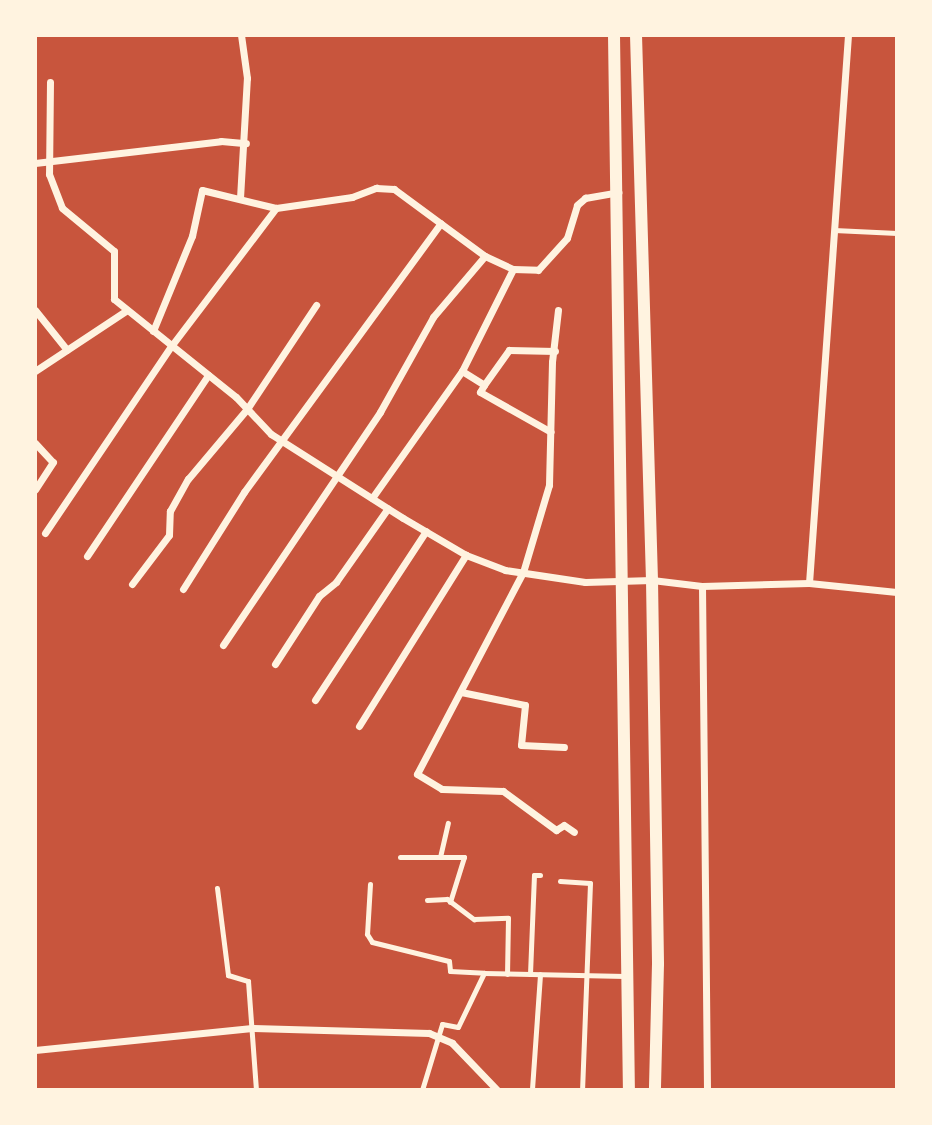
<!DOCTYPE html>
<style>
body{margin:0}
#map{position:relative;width:932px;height:1125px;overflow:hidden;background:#c8553d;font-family:Lora,serif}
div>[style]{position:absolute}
.service>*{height:5px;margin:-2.5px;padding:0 2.5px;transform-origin:2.5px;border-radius:2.5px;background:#fff3e0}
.minor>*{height:7px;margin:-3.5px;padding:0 3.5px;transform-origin:3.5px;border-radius:3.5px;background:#fff3e0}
.tertiary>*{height:12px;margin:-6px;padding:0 6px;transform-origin:6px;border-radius:6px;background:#fff3e0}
span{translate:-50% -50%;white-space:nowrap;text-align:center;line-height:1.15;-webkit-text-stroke:6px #fff3e0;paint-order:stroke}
.frame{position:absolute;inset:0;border:37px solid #fff3e0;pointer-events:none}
</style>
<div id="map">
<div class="service">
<i style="left:834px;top:230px;width:63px;rotate:2.7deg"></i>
<i style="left:400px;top:857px;width:64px"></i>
<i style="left:464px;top:857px;width:47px;rotate:107.3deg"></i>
<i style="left:440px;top:857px;width:35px;rotate:-77deg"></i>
<i style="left:560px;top:881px;width:30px;rotate:4deg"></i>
<i style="left:590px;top:883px;width:206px;rotate:92.2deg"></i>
<i style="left:370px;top:884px;width:50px;rotate:93.4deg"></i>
<i style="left:367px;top:934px;width:9px;rotate:58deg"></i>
<i style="left:372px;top:942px;width:79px;rotate:13.9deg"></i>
<i style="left:449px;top:961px;width:10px;rotate:84deg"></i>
<i style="left:450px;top:971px;width:34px;rotate:3deg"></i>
<i style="left:217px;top:888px;width:88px;rotate:82.8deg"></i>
<i style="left:228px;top:975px;width:21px;rotate:17deg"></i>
<i style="left:248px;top:981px;width:109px;rotate:85.8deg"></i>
<i style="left:427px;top:900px;width:20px;rotate:-3deg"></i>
<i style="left:447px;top:899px;width:34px;rotate:37deg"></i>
<i style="left:474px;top:919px;width:34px;rotate:-2deg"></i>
<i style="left:508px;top:918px;width:56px;rotate:91deg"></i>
<i style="left:530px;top:974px;width:99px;rotate:-87.7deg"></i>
<i style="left:534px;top:875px;width:6px"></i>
<i style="left:532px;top:1089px;width:115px;rotate:-86deg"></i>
<i style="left:422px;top:1090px;width:69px;rotate:-73.1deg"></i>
<i style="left:442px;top:1024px;width:16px;rotate:11deg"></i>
<i style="left:458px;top:1027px;width:60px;rotate:-64.3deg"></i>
<i style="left:484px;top:973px;width:141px;rotate:1.2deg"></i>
</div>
<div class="minor">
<i style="left:50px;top:82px;width:92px;rotate:90.6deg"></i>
<i style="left:49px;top:174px;width:36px;rotate:69deg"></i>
<i style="left:62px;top:208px;width:67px;rotate:39.6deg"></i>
<i style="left:114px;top:251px;width:48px;rotate:90deg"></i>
<i style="left:114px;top:299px;width:156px;rotate:38.8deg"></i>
<i style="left:236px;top:397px;width:51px;rotate:46.6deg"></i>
<i style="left:271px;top:434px;width:156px;rotate:32.5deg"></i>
<i style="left:403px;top:518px;width:73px;rotate:30.4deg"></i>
<i style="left:466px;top:555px;width:42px;rotate:21deg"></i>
<i style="left:505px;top:570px;width:81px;rotate:8.5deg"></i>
<i style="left:585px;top:582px;width:67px;rotate:-1.7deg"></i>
<i style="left:652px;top:580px;width:50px;rotate:6.8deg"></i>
<i style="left:702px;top:586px;width:107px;rotate:-1.6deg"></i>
<i style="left:809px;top:583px;width:88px;rotate:5.8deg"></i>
<i style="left:35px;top:163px;width:187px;rotate:-6.7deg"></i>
<i style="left:221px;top:141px;width:25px;rotate:5deg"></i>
<i style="left:240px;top:198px;width:120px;rotate:-86.7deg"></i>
<i style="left:247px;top:78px;width:43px;rotate:-97.9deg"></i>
<i style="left:35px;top:310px;width:51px;rotate:51.3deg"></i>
<i style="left:558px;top:310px;width:52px;rotate:96.6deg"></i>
<i style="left:552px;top:362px;width:123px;rotate:91.4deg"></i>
<i style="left:549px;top:485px;width:91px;rotate:106.6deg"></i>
<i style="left:523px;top:572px;width:228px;rotate:117.7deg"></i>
<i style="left:417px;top:774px;width:29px;rotate:31deg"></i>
<i style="left:442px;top:789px;width:61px;rotate:1.9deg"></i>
<i style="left:503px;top:791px;width:66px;rotate:36.3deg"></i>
<i style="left:556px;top:830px;width:9px;rotate:-32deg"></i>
<i style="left:564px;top:825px;width:12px;rotate:35deg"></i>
<i style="left:153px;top:331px;width:103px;rotate:-67.7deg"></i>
<i style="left:192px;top:236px;width:47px;rotate:-77.7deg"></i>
<i style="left:202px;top:190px;width:76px;rotate:13.7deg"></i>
<i style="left:35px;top:371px;width:110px;rotate:-33.5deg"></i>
<i style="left:462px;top:371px;width:114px;rotate:-63.4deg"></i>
<i style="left:484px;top:385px;width:43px;rotate:-54.5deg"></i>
<i style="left:509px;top:350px;width:46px;rotate:1.2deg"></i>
<i style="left:35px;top:443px;width:26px;rotate:47deg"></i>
<i style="left:53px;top:462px;width:33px;rotate:123deg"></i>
<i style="left:372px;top:498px;width:156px;rotate:-54.7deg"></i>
<i style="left:462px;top:371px;width:26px;rotate:32deg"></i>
<i style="left:484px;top:385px;width:8px;rotate:120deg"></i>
<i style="left:480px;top:392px;width:81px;rotate:29.4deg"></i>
<i style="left:45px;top:533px;width:227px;rotate:-56deg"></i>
<i style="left:172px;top:345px;width:172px;rotate:-52.8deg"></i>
<i style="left:276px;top:208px;width:77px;rotate:-8.2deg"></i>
<i style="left:352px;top:197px;width:26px;rotate:-21deg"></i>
<i style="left:376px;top:188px;width:18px;rotate:3deg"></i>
<i style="left:394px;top:189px;width:113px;rotate:36.4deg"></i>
<i style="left:485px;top:256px;width:31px;rotate:25deg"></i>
<i style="left:513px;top:269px;width:25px;rotate:2deg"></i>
<i style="left:538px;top:270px;width:43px;rotate:-47.8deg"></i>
<i style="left:567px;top:238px;width:34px;rotate:-73deg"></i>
<i style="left:577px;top:205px;width:11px;rotate:-41deg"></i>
<i style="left:585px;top:198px;width:34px;rotate:-10deg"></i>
<i style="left:87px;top:556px;width:218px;rotate:-56.2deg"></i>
<i style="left:809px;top:583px;width:549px;rotate:-85.93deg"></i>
<i style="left:132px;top:584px;width:61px;rotate:-52.9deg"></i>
<i style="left:169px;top:535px;width:24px;rotate:-88deg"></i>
<i style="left:170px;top:511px;width:37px;rotate:-61deg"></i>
<i style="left:188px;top:479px;width:92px;rotate:-49.9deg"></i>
<i style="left:247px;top:409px;width:125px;rotate:-56.4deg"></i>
<i style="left:702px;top:586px;width:504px;rotate:89.43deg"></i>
<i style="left:183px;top:589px;width:115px;rotate:-57.8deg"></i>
<i style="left:244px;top:492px;width:333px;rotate:-53.8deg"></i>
<i style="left:223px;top:645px;width:281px;rotate:-56deg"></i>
<i style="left:380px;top:412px;width:109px;rotate:-60.8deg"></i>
<i style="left:433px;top:317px;width:80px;rotate:-49.6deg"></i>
<i style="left:275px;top:664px;width:81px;rotate:-57.1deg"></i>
<i style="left:319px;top:596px;width:22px;rotate:-39deg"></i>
<i style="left:336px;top:582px;width:90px;rotate:-54.9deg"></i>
<i style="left:461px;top:692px;width:65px;rotate:11.5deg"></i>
<i style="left:525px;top:705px;width:40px;rotate:95.7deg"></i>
<i style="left:521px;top:745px;width:43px;rotate:2.7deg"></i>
<i style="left:315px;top:700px;width:202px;rotate:-56.7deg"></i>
<i style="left:359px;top:726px;width:202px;rotate:-58deg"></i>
<i style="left:35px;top:1050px;width:218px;rotate:-5.8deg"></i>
<i style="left:252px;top:1028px;width:177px;rotate:1.6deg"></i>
<i style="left:429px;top:1033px;width:25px;rotate:23deg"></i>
<i style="left:452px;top:1043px;width:65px;rotate:46.2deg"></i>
</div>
<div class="tertiary">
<i style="left:614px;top:35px;width:1055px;rotate:89.19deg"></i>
<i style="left:636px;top:35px;width:545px;rotate:88.32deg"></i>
<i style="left:652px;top:580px;width:384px;rotate:89.1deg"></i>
<i style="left:658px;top:964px;width:126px;rotate:91.4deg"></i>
</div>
<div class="frame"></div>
</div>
